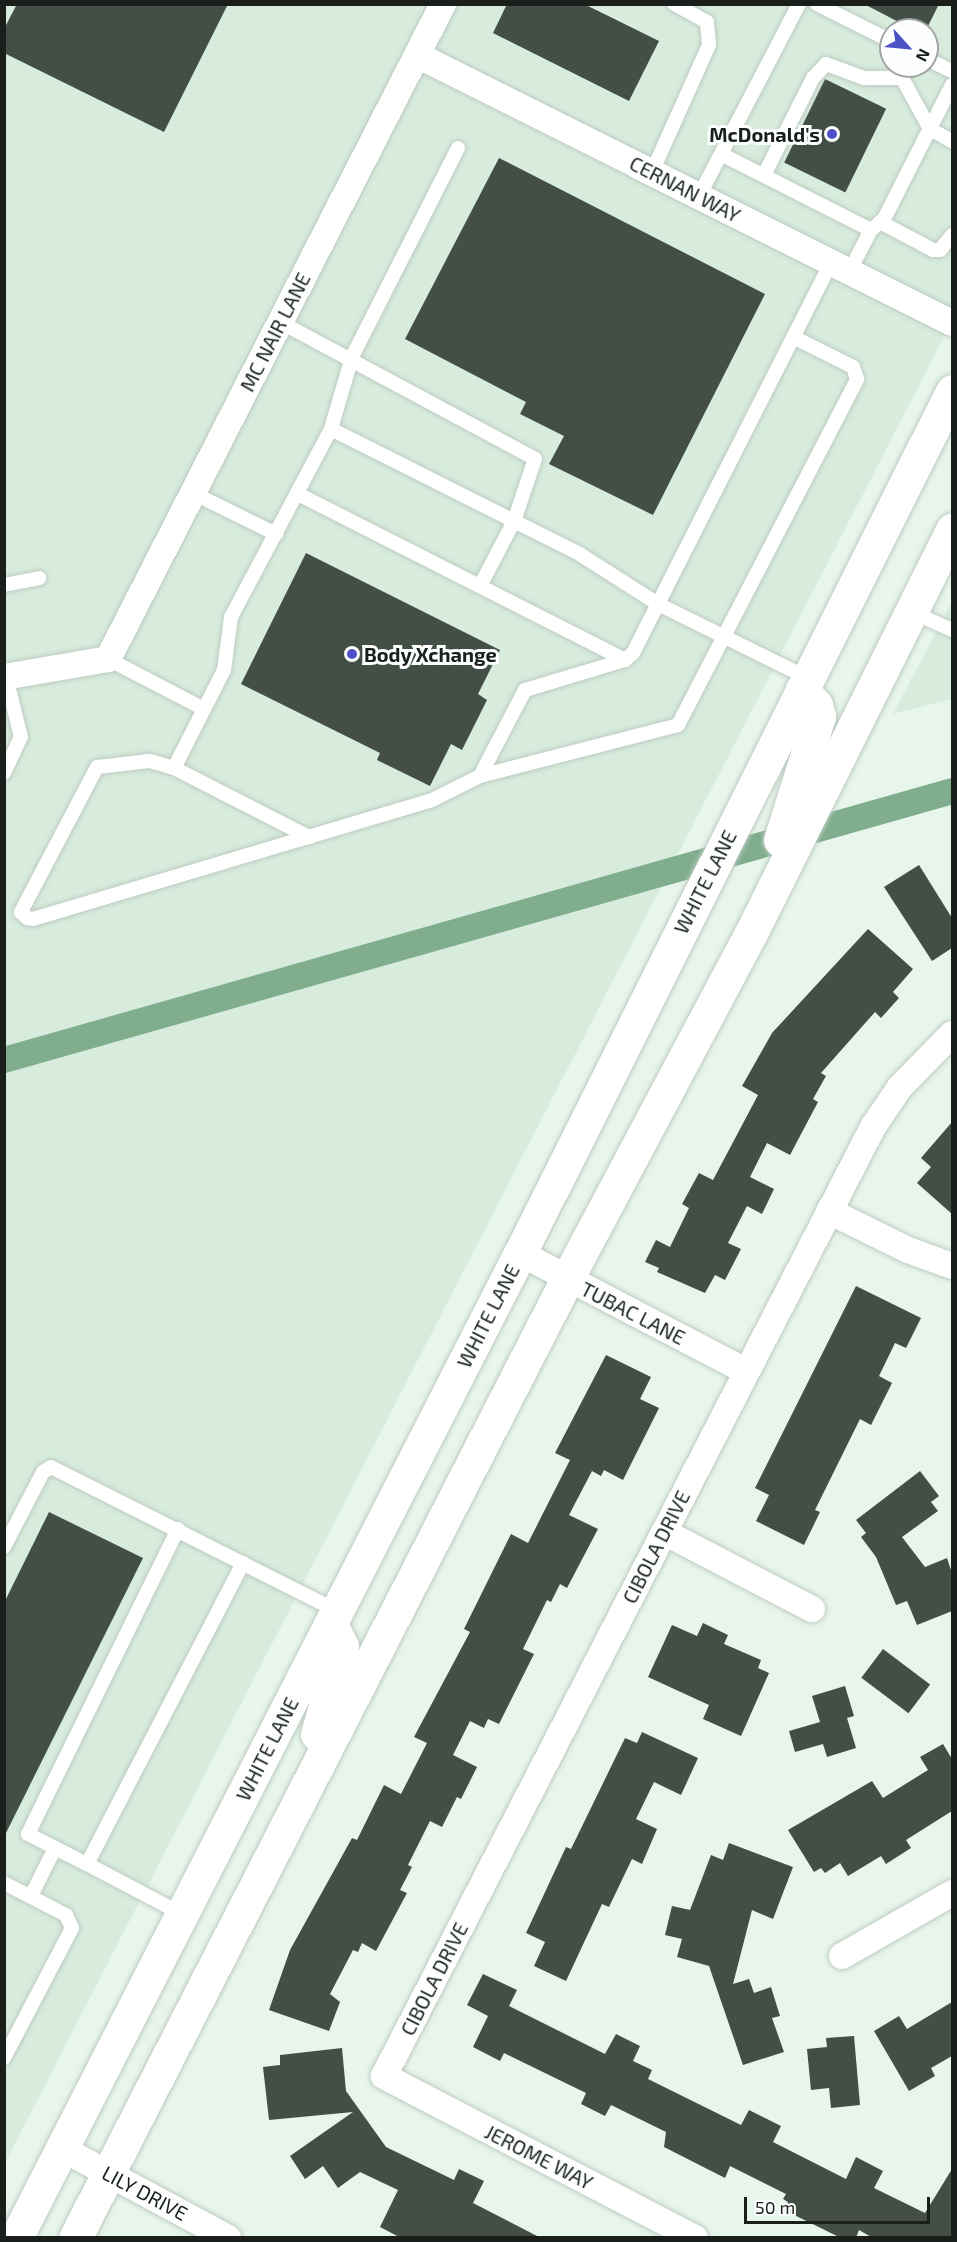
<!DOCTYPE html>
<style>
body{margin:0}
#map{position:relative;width:957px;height:2242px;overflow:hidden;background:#e7f5eb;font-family:"Exo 2",sans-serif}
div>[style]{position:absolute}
.built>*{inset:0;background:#d7ecdd}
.canal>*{height:26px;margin:-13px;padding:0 13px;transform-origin:13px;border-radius:13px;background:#7fad8d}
.building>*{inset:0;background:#424e46;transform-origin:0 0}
.roads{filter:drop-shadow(0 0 2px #bdcbc1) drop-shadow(0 0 2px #bdcbc1)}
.lane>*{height:14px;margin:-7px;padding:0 7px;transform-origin:7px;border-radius:7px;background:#fff}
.street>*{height:26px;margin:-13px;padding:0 13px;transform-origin:13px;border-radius:13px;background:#fff}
.secondary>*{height:33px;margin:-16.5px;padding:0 16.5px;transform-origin:16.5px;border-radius:16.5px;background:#fff}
.dots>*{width:16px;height:16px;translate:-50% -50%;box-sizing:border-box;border:3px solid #fcfffd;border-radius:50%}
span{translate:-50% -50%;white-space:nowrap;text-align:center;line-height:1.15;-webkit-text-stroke:6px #fcfffd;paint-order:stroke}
.poi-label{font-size:20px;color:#1a1f1b;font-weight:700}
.right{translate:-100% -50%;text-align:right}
.left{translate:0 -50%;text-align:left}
.street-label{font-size:20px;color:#1a1f1b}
.frame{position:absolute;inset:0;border:6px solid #1a1f1b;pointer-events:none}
.north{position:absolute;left:879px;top:18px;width:60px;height:60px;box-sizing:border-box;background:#fcfffd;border:2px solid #a2a5a3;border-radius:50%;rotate:117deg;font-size:16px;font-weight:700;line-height:24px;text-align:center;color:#1a1f1b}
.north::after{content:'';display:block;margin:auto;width:21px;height:27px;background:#4c51c6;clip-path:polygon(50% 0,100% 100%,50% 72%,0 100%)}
.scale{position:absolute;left:744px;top:2197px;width:186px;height:27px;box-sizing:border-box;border:3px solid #1a1f1b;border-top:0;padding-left:8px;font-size:18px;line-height:21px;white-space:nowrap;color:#1a1f1b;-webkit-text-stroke:4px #fcfffd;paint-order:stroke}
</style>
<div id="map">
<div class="built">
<i style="clip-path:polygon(evenodd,5px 5px,952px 5px,952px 321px,5px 2163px,5px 5px,891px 30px,927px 30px,927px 66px,891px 66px,891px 30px)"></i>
<i style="clip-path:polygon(952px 602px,952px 699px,893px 714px)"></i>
</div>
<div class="canal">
<i style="left:4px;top:1060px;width:985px;rotate:-15.84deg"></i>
</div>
<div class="building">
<i style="clip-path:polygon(17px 4px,228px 4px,164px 132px,4px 53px,4px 29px)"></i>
<i style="clip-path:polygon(507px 4px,584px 4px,659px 41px,629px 101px,493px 33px)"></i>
<i style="clip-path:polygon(864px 4px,939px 4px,926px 30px,914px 30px)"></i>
<i style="left:825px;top:79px;width:68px;height:93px;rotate:26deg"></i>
<i style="clip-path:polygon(499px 158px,765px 294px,653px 515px,549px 464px,564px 436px,520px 414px,526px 402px,405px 339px)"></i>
<i style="clip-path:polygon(306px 553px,500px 650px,478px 694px,487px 700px,462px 750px,451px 744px,430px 786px,377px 760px,380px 753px,241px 684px)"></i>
<i style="clip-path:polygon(919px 865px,952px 918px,952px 948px,932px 961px,884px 887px)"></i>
<i style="clip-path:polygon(868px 929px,913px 969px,893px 992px,899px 998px,881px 1018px,875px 1012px,821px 1073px,826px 1076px,813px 1099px,818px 1102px,790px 1155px,767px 1143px,750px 1177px,774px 1189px,762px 1214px,747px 1206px,728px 1243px,741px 1249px,725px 1280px,715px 1275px,705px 1293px,657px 1272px,659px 1268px,645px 1262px,656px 1240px,670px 1247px,689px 1208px,682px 1204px,699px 1173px,713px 1180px,758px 1095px,742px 1086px,772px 1033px)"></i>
<i style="clip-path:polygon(952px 1122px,952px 1214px,917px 1183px,931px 1167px,921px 1158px)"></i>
<i style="clip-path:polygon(856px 1286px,921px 1318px,906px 1348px,895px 1343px,879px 1376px,892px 1383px,871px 1425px,860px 1419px,815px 1510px,820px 1512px,804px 1545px,756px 1521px,769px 1495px,755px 1488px)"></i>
<i style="clip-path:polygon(606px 1355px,651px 1377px,640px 1399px,659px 1408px,623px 1480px,604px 1470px,601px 1476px,592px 1471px,569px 1515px,598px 1529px,567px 1588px,560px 1584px,551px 1602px,547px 1600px,523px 1649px,534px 1654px,499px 1724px,488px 1719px,484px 1728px,470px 1721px,453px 1755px,477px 1767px,461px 1799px,457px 1797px,442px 1827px,430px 1821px,408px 1865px,412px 1867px,400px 1890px,407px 1893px,376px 1951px,362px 1943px,358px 1952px,353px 1950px,330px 1994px,340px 2002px,329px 2031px,269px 2010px,290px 1950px,352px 1838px,357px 1840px,384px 1785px,401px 1794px,427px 1743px,414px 1737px,470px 1632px,464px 1629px,511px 1534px,528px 1543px,570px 1460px,555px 1453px)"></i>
<i style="clip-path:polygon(920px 1471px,939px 1496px,931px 1502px,938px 1511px,902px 1537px,925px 1567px,947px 1558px,952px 1573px,952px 1611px,917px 1625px,907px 1601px,896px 1605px,876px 1557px,861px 1537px,866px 1533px,856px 1520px)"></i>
<i style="clip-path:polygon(49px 1512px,143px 1558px,4px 1837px,4px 1603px)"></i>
<i style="clip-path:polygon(703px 1623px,728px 1635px,724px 1644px,761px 1660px,758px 1668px,769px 1673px,741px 1736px,703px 1719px,709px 1705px,648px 1677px,672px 1625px,697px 1636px)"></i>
<i style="left:883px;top:1649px;width:59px;height:36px;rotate:37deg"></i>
<i style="clip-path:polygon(845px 1686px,854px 1716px,847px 1718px,856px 1748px,827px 1757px,823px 1744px,795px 1752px,789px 1731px,820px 1722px,812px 1696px)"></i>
<i style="clip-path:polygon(642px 1732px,698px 1758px,681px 1795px,654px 1782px,636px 1819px,657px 1829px,642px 1864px,632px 1859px,609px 1907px,602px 1904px,566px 1981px,534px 1966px,545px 1942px,526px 1933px,566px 1847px,571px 1849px,625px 1738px,637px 1743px)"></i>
<i style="clip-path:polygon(943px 1744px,952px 1759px,952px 1811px,906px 1840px,911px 1848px,886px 1864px,881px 1856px,848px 1876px,840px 1863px,825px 1873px,821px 1868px,814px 1872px,788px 1830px,872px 1781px,883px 1798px,928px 1770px,920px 1757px)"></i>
<i style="clip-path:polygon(729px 1843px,793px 1867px,773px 1919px,752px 1910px,733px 1984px,749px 1979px,754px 1993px,771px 1987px,780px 2016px,772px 2018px,784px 2052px,743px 2065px,709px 1966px,677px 1957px,682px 1939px,665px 1935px,672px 1906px,690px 1910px,711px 1855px,723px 1860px)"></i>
<i style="clip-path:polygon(483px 1974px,517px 1990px,509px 2006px,605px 2054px,616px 2034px,640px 2046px,633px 2061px,652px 2070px,648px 2079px,741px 2125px,749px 2110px,781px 2126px,773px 2142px,846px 2179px,856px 2157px,883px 2171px,874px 2188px,925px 2213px,952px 2169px,952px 2238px,873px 2238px,859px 2230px,856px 2238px,841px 2238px,784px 2210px,788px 2202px,783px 2199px,786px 2194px,730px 2166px,725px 2178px,664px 2147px,666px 2132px,611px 2105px,605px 2116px,581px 2104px,586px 2093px,504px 2053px,500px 2061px,473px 2047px,488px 2016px,467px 2005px)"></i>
<i style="clip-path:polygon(952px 2002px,952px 2056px,931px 2068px,935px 2076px,909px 2091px,874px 2031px,899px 2016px,907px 2029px)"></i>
<i style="clip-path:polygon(854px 2036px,860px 2105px,831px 2108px,829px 2088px,811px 2090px,807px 2049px,827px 2047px,826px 2038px)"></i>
<i style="clip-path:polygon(342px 2048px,346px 2091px,386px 2147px,454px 2180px,459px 2169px,484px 2181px,473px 2203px,541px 2238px,401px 2238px,380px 2227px,398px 2190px,360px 2172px,338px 2188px,323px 2166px,305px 2179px,290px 2156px,353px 2112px,269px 2120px,263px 2067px,280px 2065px,280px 2055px)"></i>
</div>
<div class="roads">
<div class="lane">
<i style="left:817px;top:4px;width:83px;rotate:26.6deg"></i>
<i style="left:927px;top:59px;width:28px;rotate:26deg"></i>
<i style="left:458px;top:148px;width:234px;rotate:116.9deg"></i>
<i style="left:352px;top:357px;width:75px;rotate:106.3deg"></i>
<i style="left:331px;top:429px;width:213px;rotate:118deg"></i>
<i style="left:231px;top:617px;width:53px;rotate:97.5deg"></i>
<i style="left:224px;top:670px;width:110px;rotate:117deg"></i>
<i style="left:174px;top:768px;width:26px;rotate:-164deg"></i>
<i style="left:149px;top:761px;width:52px;rotate:173.4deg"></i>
<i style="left:97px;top:767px;width:164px;rotate:117.7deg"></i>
<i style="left:21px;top:912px;width:8px;rotate:45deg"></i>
<i style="left:27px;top:918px;width:6px;rotate:9deg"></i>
<i style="left:33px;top:919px;width:414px;rotate:-16.6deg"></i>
<i style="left:430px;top:801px;width:56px;rotate:-26.6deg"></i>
<i style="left:480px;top:776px;width:204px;rotate:-14.4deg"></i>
<i style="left:678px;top:725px;width:390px;rotate:-62.6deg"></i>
<i style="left:857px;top:379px;width:13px;rotate:-108deg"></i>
<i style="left:853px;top:367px;width:67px;rotate:-153.4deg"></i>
<i style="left:721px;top:154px;width:168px;rotate:26.9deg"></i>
<i style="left:652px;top:172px;width:139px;rotate:-65.8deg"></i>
<i style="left:709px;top:45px;width:23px;rotate:-95deg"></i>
<i style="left:707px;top:22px;width:38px;rotate:-151deg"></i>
<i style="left:764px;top:175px;width:109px;rotate:-63.2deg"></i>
<i style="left:813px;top:78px;width:19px;rotate:-47deg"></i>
<i style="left:826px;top:64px;width:40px;rotate:20.2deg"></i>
<i style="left:864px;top:78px;width:38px"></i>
<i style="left:902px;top:78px;width:58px;rotate:61.2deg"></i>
<i style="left:930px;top:129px;width:25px;rotate:29deg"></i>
<i style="left:699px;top:196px;width:216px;rotate:-62.5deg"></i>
<i style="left:880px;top:222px;width:60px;rotate:27.8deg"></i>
<i style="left:933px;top:250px;width:7px"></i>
<i style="left:940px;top:250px;width:19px;rotate:-51deg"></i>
<i style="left:849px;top:272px;width:47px;rotate:-62.4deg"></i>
<i style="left:871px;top:230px;width:17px;rotate:-40deg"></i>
<i style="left:884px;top:219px;width:150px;rotate:-63.1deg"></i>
<i style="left:280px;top:322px;width:289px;rotate:28.2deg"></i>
<i style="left:535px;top:459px;width:65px;rotate:108.7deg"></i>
<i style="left:514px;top:521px;width:73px;rotate:117.6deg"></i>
<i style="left:331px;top:429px;width:280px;rotate:26.7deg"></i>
<i style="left:581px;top:555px;width:91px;rotate:32.5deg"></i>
<i style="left:658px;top:604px;width:167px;rotate:26.3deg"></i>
<i style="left:193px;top:493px;width:93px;rotate:26.3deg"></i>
<i style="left:298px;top:494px;width:367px;rotate:26.9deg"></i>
<i style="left:4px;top:585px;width:36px;rotate:-11deg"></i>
<i style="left:912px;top:612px;width:44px;rotate:24.2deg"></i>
<i style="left:108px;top:659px;width:108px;rotate:27.5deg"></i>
<i style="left:174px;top:768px;width:152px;rotate:27.1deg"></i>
<i style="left:4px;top:773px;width:40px;rotate:-65deg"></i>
<i style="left:21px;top:737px;width:62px;rotate:-104deg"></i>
<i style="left:480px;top:776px;width:97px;rotate:-62.4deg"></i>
<i style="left:525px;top:690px;width:104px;rotate:-16.7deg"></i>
<i style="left:625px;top:660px;width:11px;rotate:-41deg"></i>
<i style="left:633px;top:653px;width:438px;rotate:-63.1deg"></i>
<i style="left:178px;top:1529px;width:340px;rotate:116.2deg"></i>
<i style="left:28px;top:1834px;width:30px;rotate:27deg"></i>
<i style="left:55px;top:1848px;width:36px;rotate:27deg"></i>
<i style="left:87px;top:1864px;width:339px;rotate:-62.6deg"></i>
<i style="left:4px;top:1547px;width:85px;rotate:-62.5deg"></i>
<i style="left:43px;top:1472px;width:9px;rotate:-32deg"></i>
<i style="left:51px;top:1467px;width:320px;rotate:26.7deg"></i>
<i style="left:87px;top:1864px;width:107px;rotate:27.8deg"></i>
<i style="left:4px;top:1883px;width:70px;rotate:27.3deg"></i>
<i style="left:66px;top:1915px;width:14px;rotate:65deg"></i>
<i style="left:72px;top:1928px;width:147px;rotate:117.6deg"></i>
<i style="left:31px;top:1896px;width:54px;rotate:-63.4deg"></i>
</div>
<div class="street">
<i style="left:417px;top:55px;width:598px;rotate:26.61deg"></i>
<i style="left:4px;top:677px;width:106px;rotate:-9.8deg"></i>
<i style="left:108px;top:659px;width:736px;rotate:-62.91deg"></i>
<i style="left:829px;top:1211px;width:88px;rotate:26.3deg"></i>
<i style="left:908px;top:1250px;width:47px;rotate:20deg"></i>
<i style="left:520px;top:1253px;width:255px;rotate:27.6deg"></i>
<i style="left:664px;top:1532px;width:167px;rotate:27.5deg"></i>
<i style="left:842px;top:1956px;width:127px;rotate:-29.8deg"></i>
<i style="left:61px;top:2148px;width:190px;rotate:28.3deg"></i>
<i style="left:695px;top:2238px;width:351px;rotate:-152.5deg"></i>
<i style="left:384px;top:2076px;width:1068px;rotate:-62.74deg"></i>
<i style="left:873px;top:1127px;width:48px;rotate:-56deg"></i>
<i style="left:900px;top:1087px;width:74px;rotate:-45.5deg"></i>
</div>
<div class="secondary">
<i style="left:780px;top:840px;width:130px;rotate:-72.5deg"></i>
<i style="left:819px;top:716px;width:11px;rotate:-105deg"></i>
<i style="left:816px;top:705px;width:21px;rotate:-133deg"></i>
<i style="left:317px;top:1734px;width:91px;rotate:-74.1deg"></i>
<i style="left:342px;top:1646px;width:25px;rotate:-117deg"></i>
<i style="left:16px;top:2238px;width:1106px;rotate:-62.9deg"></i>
<i style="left:520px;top:1253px;width:964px;rotate:-63.38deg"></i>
<i style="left:75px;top:2238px;width:1078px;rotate:-62.84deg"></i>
<i style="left:567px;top:1279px;width:392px;rotate:-62deg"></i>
<i style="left:751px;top:933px;width:451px;rotate:-63.5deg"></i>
</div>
</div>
<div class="dots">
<i style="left:832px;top:134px;background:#4c51c6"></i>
<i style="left:352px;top:654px;background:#4c51c6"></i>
</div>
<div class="poi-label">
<span class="right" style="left:820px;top:134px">McDonald's</span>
<span class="left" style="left:364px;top:654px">Body Xchange</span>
</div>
<div class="street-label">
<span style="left:685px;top:189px;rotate:27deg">CERNAN WAY</span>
<span style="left:275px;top:332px;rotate:-63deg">MC NAIR LANE</span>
<span style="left:705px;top:882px;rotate:-63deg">WHITE LANE</span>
<span style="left:633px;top:1313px;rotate:27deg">TUBAC LANE</span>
<span style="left:488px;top:1316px;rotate:-63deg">WHITE LANE</span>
<span style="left:656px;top:1547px;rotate:-63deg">CIBOLA DRIVE</span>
<span style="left:267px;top:1749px;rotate:-63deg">WHITE LANE</span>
<span style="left:434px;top:1979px;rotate:-63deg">CIBOLA DRIVE</span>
<span style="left:539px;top:2157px;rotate:27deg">JEROME WAY</span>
<span style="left:145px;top:2193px;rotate:28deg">LILY DRIVE</span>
</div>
<div class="frame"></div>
<div class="north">N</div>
<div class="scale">50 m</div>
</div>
